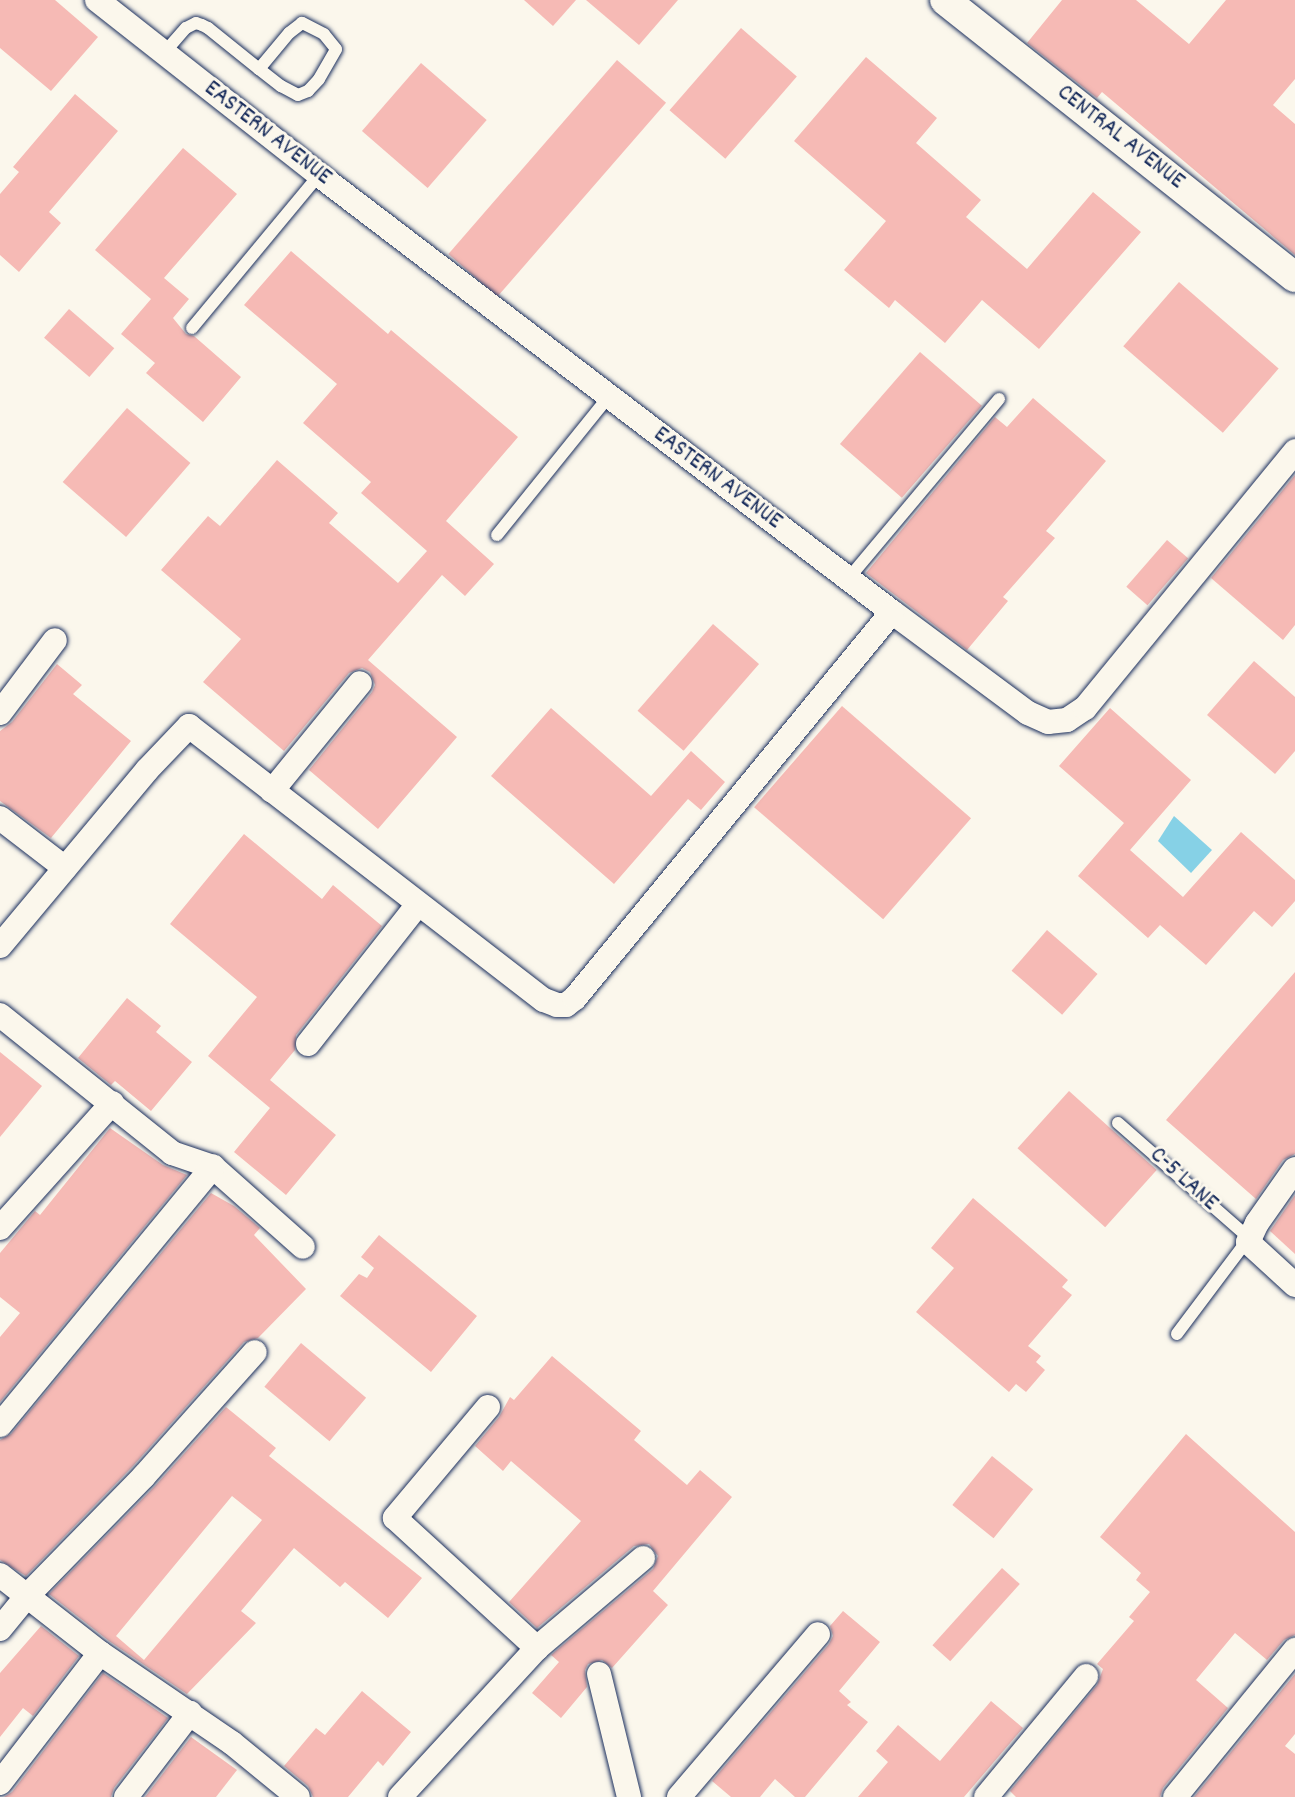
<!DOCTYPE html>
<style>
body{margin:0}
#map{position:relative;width:1295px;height:1797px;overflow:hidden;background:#fbf7ec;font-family:Dekko,sans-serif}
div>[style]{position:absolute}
.water>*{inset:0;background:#86d1e6}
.building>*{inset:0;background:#f6bab5;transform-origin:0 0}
.roads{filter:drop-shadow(0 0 2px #1b2f5e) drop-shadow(0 0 2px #1b2f5e)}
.service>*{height:12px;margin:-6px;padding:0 6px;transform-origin:6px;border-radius:6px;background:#fbf7ec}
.minor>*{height:24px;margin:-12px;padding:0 12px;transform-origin:12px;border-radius:12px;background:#fbf7ec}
.tertiary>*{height:30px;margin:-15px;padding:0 15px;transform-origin:15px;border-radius:15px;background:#fbf7ec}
span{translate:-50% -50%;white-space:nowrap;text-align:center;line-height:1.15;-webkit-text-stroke:6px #fbf7ec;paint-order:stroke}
.street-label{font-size:24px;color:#1b2f5e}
</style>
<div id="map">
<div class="water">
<i style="clip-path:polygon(1174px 816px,1212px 850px,1191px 873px,1158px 841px)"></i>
</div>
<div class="building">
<i style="clip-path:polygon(0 0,55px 0,98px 37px,51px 91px,0 48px)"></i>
<i style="clip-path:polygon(524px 0,576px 0,553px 26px)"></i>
<i style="clip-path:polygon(586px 0,678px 0,639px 45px)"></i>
<i style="clip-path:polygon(1062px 0,1136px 0,1189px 44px,1226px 0,1295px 0,1295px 79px,1273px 105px,1295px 124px,1295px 255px,1102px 92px,1097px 98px,1027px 43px)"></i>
<i style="left:741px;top:28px;width:74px;height:109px;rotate:41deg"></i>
<i style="clip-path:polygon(866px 57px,937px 118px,916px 143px,981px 200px,966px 217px,1027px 269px,1093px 192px,1141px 232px,1039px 349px,982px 300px,945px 343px,895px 300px,889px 308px,844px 270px,886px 221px,794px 141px)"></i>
<i style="left:617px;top:60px;width:65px;height:257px;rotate:41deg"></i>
<i style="left:421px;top:63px;width:87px;height:90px;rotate:41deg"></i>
<i style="clip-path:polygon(75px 94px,118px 131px,49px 212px,61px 223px,19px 272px,0 255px,0 194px,19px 172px,13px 167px)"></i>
<i style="clip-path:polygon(183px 148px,237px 194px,164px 278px,189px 299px,173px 318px,186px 334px,194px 336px,241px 377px,203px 422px,146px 373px,155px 363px,121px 334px,151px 299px,95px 250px)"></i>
<i style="clip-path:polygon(291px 251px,388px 334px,391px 330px,518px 437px,446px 521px,494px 564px,465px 596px,442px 575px,368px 660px,457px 737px,378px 829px,309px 770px,372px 692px,375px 685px,370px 672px,362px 668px,349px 673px,284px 751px,203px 682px,241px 639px,161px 570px,208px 516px,220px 526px,277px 460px,338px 513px,329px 523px,398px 583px,427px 551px,361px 493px,371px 482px,303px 423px,337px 384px,244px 305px)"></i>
<i style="left:1179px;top:282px;width:132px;height:85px;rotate:41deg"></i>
<i style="left:69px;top:309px;width:60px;height:38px;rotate:41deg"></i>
<i style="left:920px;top:352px;width:82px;height:122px;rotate:41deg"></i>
<i style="clip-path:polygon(1033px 398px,1106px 461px,1046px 531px,1055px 538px,1003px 597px,1008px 601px,967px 650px,866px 573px,995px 417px,1007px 427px)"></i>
<i style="left:127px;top:408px;width:84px;height:98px;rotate:41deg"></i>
<i style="clip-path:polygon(1295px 475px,1295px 625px,1283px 640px,1211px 578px)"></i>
<i style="left:1167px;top:540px;width:28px;height:62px;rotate:41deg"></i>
<i style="left:713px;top:624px;width:61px;height:115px;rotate:41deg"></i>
<i style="clip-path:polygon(1254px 661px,1295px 697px,1295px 751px,1275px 774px,1207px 715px)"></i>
<i style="clip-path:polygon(57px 664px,82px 685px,73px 694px,131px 741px,51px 838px,0 801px,0 731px,12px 722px)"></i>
<i style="left:842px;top:706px;width:171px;height:134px;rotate:41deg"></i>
<i style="clip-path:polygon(551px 708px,651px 796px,691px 751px,725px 782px,701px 810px,688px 799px,614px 884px,491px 776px)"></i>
<i style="clip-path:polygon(1110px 708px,1191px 780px,1130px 850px,1183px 897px,1241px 832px,1295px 880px,1295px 901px,1272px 927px,1254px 911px,1206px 965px,1160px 925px,1148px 938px,1078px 876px,1124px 823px,1059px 766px)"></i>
<i style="clip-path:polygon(244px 834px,322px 899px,333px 885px,382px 926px,296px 1035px,295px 1050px,270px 1080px,336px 1135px,286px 1195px,234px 1152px,270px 1108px,208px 1056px,257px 997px,170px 924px)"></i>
<i style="left:1047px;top:930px;width:67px;height:54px;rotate:41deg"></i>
<i style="clip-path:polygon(1295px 972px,1295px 1154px,1283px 1160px,1256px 1199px,1166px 1120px)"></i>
<i style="clip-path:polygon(127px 998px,161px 1026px,156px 1032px,192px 1062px,151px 1111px,115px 1081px,111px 1085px,78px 1058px)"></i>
<i style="clip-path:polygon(0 1052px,42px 1086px,0 1137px)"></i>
<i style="left:1069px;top:1091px;width:118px;height:77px;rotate:42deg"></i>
<i style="clip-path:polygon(110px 1128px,163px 1165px,187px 1175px,0 1402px,0 1337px,20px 1313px,0 1297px,0 1253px,35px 1211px,40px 1215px)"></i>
<i style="clip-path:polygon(211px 1193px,234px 1206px,260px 1228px,254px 1235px,306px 1289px,258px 1338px,244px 1342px,133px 1466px,26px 1576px,0 1560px,0 1440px,11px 1434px)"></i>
<i style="clip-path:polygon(1295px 1195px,1295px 1254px,1270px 1231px)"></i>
<i style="clip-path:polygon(973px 1198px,1068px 1280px,1062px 1287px,1072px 1295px,1028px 1346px,1041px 1356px,1036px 1362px,1045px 1370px,1026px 1392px,1016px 1384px,1009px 1392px,916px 1312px,954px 1268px,931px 1248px)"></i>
<i style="clip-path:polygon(379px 1235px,477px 1316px,431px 1372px,340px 1296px,359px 1274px,367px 1278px,374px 1268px,361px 1257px)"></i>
<i style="left:301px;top:1343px;width:85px;height:57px;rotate:40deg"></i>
<i style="clip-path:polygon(552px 1356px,641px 1431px,634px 1440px,687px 1485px,700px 1470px,732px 1497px,653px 1591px,668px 1605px,612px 1668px,602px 1660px,588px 1664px,585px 1670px,587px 1687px,561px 1718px,532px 1693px,559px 1662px,551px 1655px,653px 1569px,658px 1556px,649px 1544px,634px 1546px,537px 1628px,509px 1602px,581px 1521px,511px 1461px,503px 1471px,475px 1446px,499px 1417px,510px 1397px,514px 1400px)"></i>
<i style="clip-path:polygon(evenodd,226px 1407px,276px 1448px,269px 1456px,422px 1578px,388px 1618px,345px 1582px,340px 1587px,294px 1548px,241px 1611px,256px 1623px,187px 1694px,109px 1641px,49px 1594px,155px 1486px,226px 1407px,232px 1496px,262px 1520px,144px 1660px,116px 1636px,232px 1496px)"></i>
<i style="clip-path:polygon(1186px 1434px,1295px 1532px,1295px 1635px,1284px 1640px,1267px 1660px,1235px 1633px,1196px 1680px,1228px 1708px,1163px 1788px,1160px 1797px,1016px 1797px,1010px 1791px,1097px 1685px,1103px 1669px,1097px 1664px,1134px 1621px,1129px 1617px,1150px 1592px,1136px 1580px,1141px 1573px,1100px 1537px)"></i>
<i style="left:992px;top:1456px;width:53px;height:63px;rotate:39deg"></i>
<i style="left:1002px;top:1568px;width:24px;height:104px;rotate:42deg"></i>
<i style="clip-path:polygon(843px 1611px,880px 1642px,839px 1691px,851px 1702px,847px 1705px,868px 1722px,805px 1797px,795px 1797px,775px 1779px,760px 1797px,731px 1797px,712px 1781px,829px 1644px,833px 1636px,830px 1626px)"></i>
<i style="clip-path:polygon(41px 1626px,79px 1656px,33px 1716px,23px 1708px,0 1737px,0 1673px)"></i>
<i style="clip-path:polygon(103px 1673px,168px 1718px,114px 1788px,111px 1797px,4px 1797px,12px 1792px)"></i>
<i style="clip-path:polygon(1295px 1674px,1295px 1734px,1285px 1746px,1295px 1754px,1295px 1797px,1194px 1797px)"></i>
<i style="clip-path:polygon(362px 1691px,411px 1732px,383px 1766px,378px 1761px,348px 1797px,313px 1797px,308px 1786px,284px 1766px,316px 1728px,325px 1735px)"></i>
<i style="clip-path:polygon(991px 1701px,1023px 1728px,964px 1797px,858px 1797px,888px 1762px,876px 1751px,898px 1725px,940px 1761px)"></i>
<i style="clip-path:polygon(191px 1737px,237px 1770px,216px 1797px,145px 1797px)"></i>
</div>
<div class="roads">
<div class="service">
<i style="left:164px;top:53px;width:33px;rotate:-49deg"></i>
<i style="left:186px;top:28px;width:11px;rotate:-27deg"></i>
<i style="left:196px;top:23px;width:6px;rotate:18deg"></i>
<i style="left:202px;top:25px;width:7px;rotate:27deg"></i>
<i style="left:208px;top:28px;width:65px;rotate:38.8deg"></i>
<i style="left:259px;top:69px;width:28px;rotate:38deg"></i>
<i style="left:281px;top:86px;width:19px;rotate:28deg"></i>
<i style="left:298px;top:95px;width:11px;rotate:-22deg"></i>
<i style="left:308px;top:91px;width:16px;rotate:-47deg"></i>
<i style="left:319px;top:79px;width:34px;rotate:-60deg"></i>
<i style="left:336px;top:49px;width:19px;rotate:-129deg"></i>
<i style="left:324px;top:34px;width:25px;rotate:-153deg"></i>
<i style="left:302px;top:23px;width:16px;rotate:142deg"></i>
<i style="left:289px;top:33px;width:47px;rotate:129.8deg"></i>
<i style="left:192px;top:328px;width:199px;rotate:-50.3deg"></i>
<i style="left:497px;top:535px;width:179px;rotate:-51.1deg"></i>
<i style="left:848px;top:579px;width:235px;rotate:-50deg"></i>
<i style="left:1118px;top:1123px;width:174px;rotate:41.3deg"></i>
<i style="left:1249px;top:1238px;width:120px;rotate:126.9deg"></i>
</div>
<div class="minor">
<i style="left:97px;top:0;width:283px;rotate:38.2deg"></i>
<i style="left:319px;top:175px;width:721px;rotate:37.33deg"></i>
<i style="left:892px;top:612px;width:169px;rotate:36.6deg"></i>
<i style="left:1028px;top:713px;width:22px;rotate:24deg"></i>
<i style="left:1048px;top:722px;width:19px;rotate:-6deg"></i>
<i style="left:1067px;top:720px;width:22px;rotate:-34deg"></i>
<i style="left:1085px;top:708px;width:332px;rotate:-50.7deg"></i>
<i style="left:0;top:713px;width:91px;rotate:-53deg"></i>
<i style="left:272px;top:791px;width:139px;rotate:-50.8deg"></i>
<i style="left:0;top:818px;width:82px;rotate:37.6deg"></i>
<i style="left:0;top:946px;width:229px;rotate:-50.1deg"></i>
<i style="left:147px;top:770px;width:61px;rotate:-46.3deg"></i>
<i style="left:189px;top:726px;width:448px;rotate:37.7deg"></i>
<i style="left:544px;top:1000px;width:14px;rotate:21deg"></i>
<i style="left:557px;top:1005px;width:9px"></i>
<i style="left:566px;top:1005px;width:11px;rotate:-38deg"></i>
<i style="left:575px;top:998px;width:499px;rotate:-50.6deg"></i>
<i style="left:0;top:1015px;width:221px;rotate:38.7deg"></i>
<i style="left:172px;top:1153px;width:43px;rotate:18.9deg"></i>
<i style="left:213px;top:1167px;width:120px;rotate:41.6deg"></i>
<i style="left:308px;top:1044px;width:178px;rotate:-51.8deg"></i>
<i style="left:1295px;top:1169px;width:66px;rotate:125.1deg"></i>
<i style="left:1257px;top:1223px;width:21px;rotate:115deg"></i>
<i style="left:1248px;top:1242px;width:64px;rotate:42.5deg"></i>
<i style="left:0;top:1228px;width:168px;rotate:-48.1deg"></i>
<i style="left:488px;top:1407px;width:145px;rotate:130deg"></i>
<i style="left:395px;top:1518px;width:193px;rotate:42.5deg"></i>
<i style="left:537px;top:1648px;width:139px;rotate:-40.3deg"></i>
<i style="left:0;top:1425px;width:335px;rotate:-50.5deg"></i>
<i style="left:0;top:1575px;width:34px;rotate:38deg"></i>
<i style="left:27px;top:1596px;width:168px;rotate:-45.7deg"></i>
<i style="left:144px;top:1476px;width:166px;rotate:-48.2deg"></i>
<i style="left:0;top:1629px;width:43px;rotate:-50.7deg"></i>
<i style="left:27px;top:1596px;width:93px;rotate:38deg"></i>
<i style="left:100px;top:1653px;width:160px;rotate:34.3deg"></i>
<i style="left:232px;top:1743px;width:85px;rotate:39.3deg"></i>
<i style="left:599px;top:1674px;width:127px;rotate:76.3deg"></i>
<i style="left:0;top:1783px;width:164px;rotate:-52.4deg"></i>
<i style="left:126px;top:1797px;width:106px;rotate:-52.7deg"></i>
<i style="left:400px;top:1797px;width:202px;rotate:-47.4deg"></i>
<i style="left:679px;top:1797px;width:214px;rotate:-49.5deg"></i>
<i style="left:986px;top:1797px;width:157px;rotate:-50.4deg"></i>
<i style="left:1175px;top:1797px;width:190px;rotate:-50.8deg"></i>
</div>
<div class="tertiary">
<i style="left:945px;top:0;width:446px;rotate:38.4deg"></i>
</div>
</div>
<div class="street-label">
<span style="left:267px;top:134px;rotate:38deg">EASTERN AVENUE</span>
<span style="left:1120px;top:138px;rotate:38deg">CENTRAL AVENUE</span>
<span style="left:717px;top:479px;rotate:37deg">EASTERN AVENUE</span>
<span style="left:1183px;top:1180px;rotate:42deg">C-5 LANE</span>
</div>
</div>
